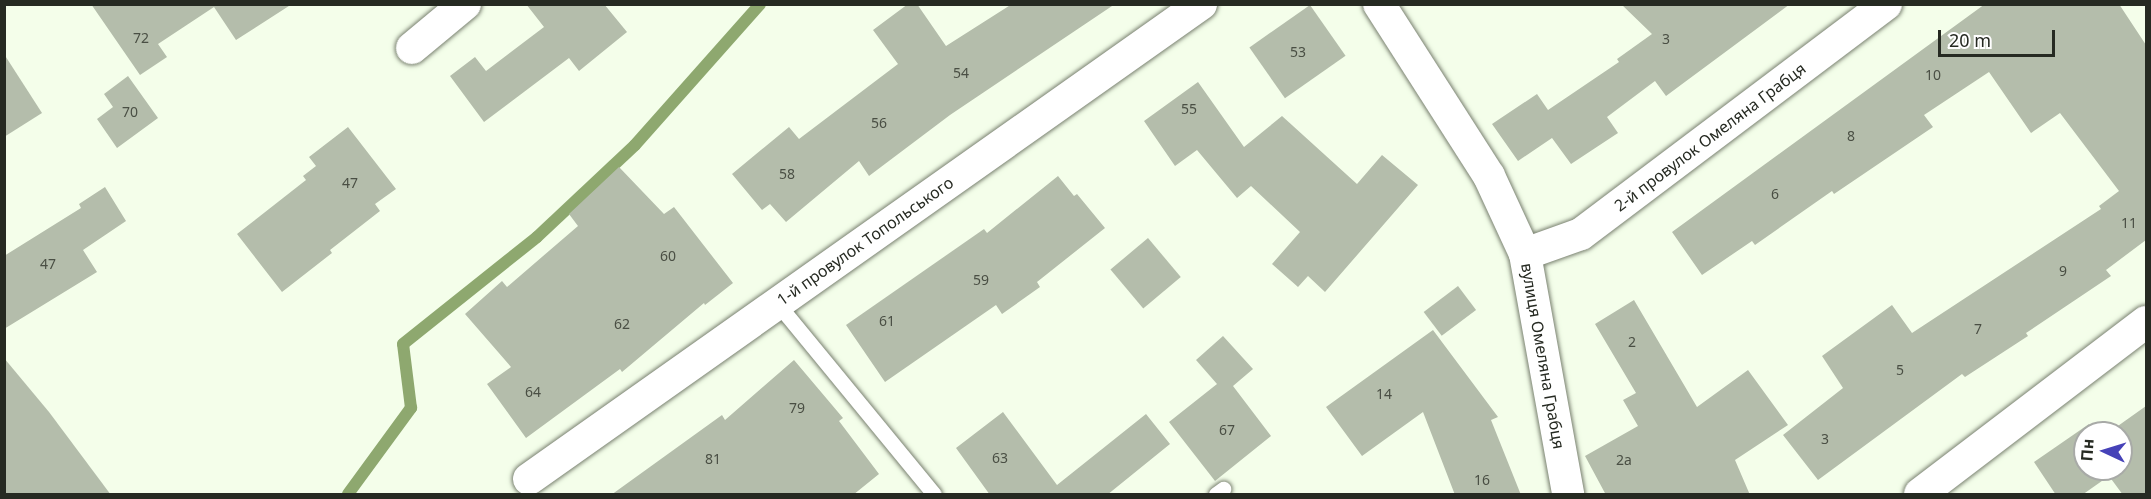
<!DOCTYPE html>
<meta charset="utf-8">
<style>
body{margin:0}
#map{position:relative;width:2151px;height:499px;overflow:hidden;background:#f4feea;font-family:"Noto Sans",sans-serif}
div>[style]{position:absolute}
.stream>*{height:12px;margin:-6px;padding:0 6px;transform-origin:6px;border-radius:6px;background:#8ea86f}
.building>*{inset:0;background:#b4bdab;transform-origin:0 0}
.roads{filter:drop-shadow(0 0 2px #798170) drop-shadow(0 0 2px #798170)}
.service>*{height:15px;margin:-7.5px;padding:0 7.5px;transform-origin:7.5px;border-radius:7.5px;background:#fff}
.minor>*{height:32px;margin:-16px;padding:0 16px;transform-origin:16px;border-radius:16px;background:#fff}
span{translate:-50% -50%;white-space:nowrap;text-align:center;line-height:1.15;-webkit-text-stroke:4.5px #fff;paint-order:stroke}
.number-label{font-size:14px;color:#4a4f44}
.number-label span{-webkit-text-stroke-width:0}
.street-label{font-size:16px;color:#262a22}
.frame{position:absolute;inset:0;border:6px solid #262a22;pointer-events:none}
.north{position:absolute;left:2073px;top:421px;width:60px;height:60px;box-sizing:border-box;background:#fff;border:2px solid #a8aaa7;border-radius:50%;rotate:274deg;font-size:16px;font-weight:700;line-height:24px;text-align:center;color:#262a22}
.north::after{content:'';display:block;margin:auto;width:21px;height:27px;background:#4642b8;clip-path:polygon(50% 0,100% 100%,50% 72%,0 100%)}
.scale{position:absolute;left:1938px;top:30px;width:117px;height:27px;box-sizing:border-box;border:3px solid #262a22;border-top:0;padding-left:8px;font-size:18px;line-height:21px;white-space:nowrap;color:#262a22;-webkit-text-stroke:4px #fff;paint-order:stroke}
</style>
<div id="map">
<div class="stream">
<i style="left:348px;top:494px;width:107px;rotate:-53.8deg"></i>
<i style="left:411px;top:408px;width:64px;rotate:-97.1deg"></i>
<i style="left:403px;top:344px;width:171px;rotate:-38.6deg"></i>
<i style="left:537px;top:237px;width:134px;rotate:-43.2deg"></i>
<i style="left:635px;top:145px;width:188px;rotate:-48.4deg"></i>
</div>
<div class="building">
<i style="clip-path:polygon(91px 4px,292px 4px,236px 40px,214px 7px,158px 44px,167px 57px,140px 75px)"></i>
<i style="clip-path:polygon(526px 4px,604px 4px,627px 32px,579px 71px,569px 58px,484px 122px,450px 76px,475px 57px,486px 71px,544px 27px)"></i>
<i style="clip-path:polygon(908px 4px,917px 4px,946px 46px,1012px 4px,1115px 4px,950px 115px,869px 176px,859px 161px,786px 222px,770px 204px,762px 210px,732px 174px,789px 127px,799px 139px,898px 64px,873px 30px)"></i>
<i style="clip-path:polygon(1621px 4px,1790px 4px,1666px 96px,1655px 81px,1607px 117px,1618px 133px,1571px 164px,1552px 138px,1518px 161px,1492px 124px,1537px 94px,1548px 110px,1619px 62px,1617px 59px,1652px 34px)"></i>
<i style="clip-path:polygon(1985px 4px,2119px 4px,2146px 45px,2146px 240px,2106px 270px,2111px 276px,2026px 333px,2028px 336px,1965px 377px,1962px 374px,1818px 480px,1783px 435px,1843px 388px,1822px 356px,1892px 305px,1912px 333px,2101px 209px,2099px 206px,2119px 191px,2060px 113px,2031px 133px,1989px 72px,1924px 115px,1933px 127px,1834px 194px,1832px 191px,1755px 245px,1752px 241px,1702px 275px,1672px 232px)"></i>
<i style="left:1310px;top:5px;width:62px;height:74px;rotate:55deg"></i>
<i style="clip-path:polygon(4px 54px,42px 113px,4px 137px)"></i>
<i style="clip-path:polygon(128px 76px,158px 118px,117px 148px,97px 119px,113px 107px,104px 94px)"></i>
<i style="clip-path:polygon(1198px 82px,1244px 147px,1282px 116px,1357px 184px,1382px 155px,1418px 185px,1325px 292px,1308px 276px,1298px 287px,1272px 264px,1300px 232px,1251px 186px,1237px 198px,1197px 150px,1175px 166px,1144px 121px)"></i>
<i style="clip-path:polygon(348px 127px,396px 189px,375px 204px,380px 211px,330px 250px,332px 253px,282px 292px,237px 234px,306px 180px,303px 176px,316px 166px,309px 157px)"></i>
<i style="clip-path:polygon(619px 167px,664px 214px,674px 207px,733px 283px,705px 305px,704px 303px,622px 372px,620px 369px,526px 438px,487px 384px,511px 367px,465px 314px,502px 281px,507px 287px,578px 226px,569px 214px)"></i>
<i style="clip-path:polygon(1058px 176px,1074px 196px,1077px 194px,1105px 228px,1037px 282px,1040px 287px,1002px 314px,996px 305px,885px 382px,846px 325px,984px 229px,987px 233px)"></i>
<i style="clip-path:polygon(105px 187px,126px 221px,83px 250px,97px 272px,4px 329px,4px 256px,81px 208px,79px 204px)"></i>
<i style="left:1148px;top:238px;width:51px;height:49px;rotate:50deg"></i>
<i style="left:1458px;top:286px;width:30px;height:43px;rotate:53deg"></i>
<i style="clip-path:polygon(1634px 300px,1697px 407px,1748px 370px,1788px 425px,1735px 460px,1750px 495px,1606px 495px,1585px 456px,1638px 426px,1623px 400px,1636px 393px,1595px 324px)"></i>
<i style="clip-path:polygon(1433px 330px,1498px 417px,1491px 420px,1521px 495px,1455px 495px,1423px 412px,1362px 456px,1326px 407px)"></i>
<i style="clip-path:polygon(1223px 336px,1253px 369px,1233px 386px,1271px 436px,1215px 481px,1169px 422px,1217px 384px,1196px 360px)"></i>
<i style="clip-path:polygon(4px 358px,49px 412px,111px 495px,4px 495px)"></i>
<i style="clip-path:polygon(794px 360px,843px 418px,839px 421px,879px 474px,853px 495px,611px 495px,722px 415px,725px 420px)"></i>
<i style="clip-path:polygon(2146px 406px,2146px 495px,2123px 495px,2109px 476px,2082px 495px,2056px 495px,2034px 462px,2089px 424px,2095px 433px,2085px 433px,2085px 469px,2121px 469px,2121px 433px,2108px 433px)"></i>
<i style="clip-path:polygon(1003px 412px,1057px 485px,1146px 414px,1170px 444px,1107px 495px,990px 495px,956px 448px)"></i>
</div>
<div class="roads">
<div class="service">
<i style="left:777px;top:303px;width:247px;rotate:50.6deg"></i>
<i style="left:1216px;top:494px;width:9px;rotate:-36deg"></i>
</div>
<div class="minor">
<i style="left:1379px;top:4px;width:204px;rotate:57.4deg"></i>
<i style="left:1489px;top:176px;width:86px;rotate:65.2deg"></i>
<i style="left:1525px;top:254px;width:244px;rotate:79.8deg"></i>
<i style="left:412px;top:48px;width:69px;rotate:-39.7deg"></i>
<i style="left:1525px;top:254px;width:59px;rotate:-19.7deg"></i>
<i style="left:1581px;top:234px;width:382px;rotate:-37deg"></i>
<i style="left:529px;top:479px;width:823px;rotate:-35.25deg"></i>
<i style="left:1920px;top:494px;width:284px;rotate:-37.3deg"></i>
</div>
</div>
<div class="number-label">
<span style="left:141px;top:38px">72</span>
<span style="left:1666px;top:39px">3</span>
<span style="left:1298px;top:52px">53</span>
<span style="left:961px;top:73px">54</span>
<span style="left:1933px;top:75px">10</span>
<span style="left:1189px;top:109px">55</span>
<span style="left:130px;top:112px">70</span>
<span style="left:879px;top:123px">56</span>
<span style="left:1851px;top:136px">8</span>
<span style="left:787px;top:174px">58</span>
<span style="left:350px;top:183px">47</span>
<span style="left:1775px;top:194px">6</span>
<span style="left:2129px;top:223px">11</span>
<span style="left:668px;top:256px">60</span>
<span style="left:48px;top:264px">47</span>
<span style="left:2063px;top:271px">9</span>
<span style="left:981px;top:280px">59</span>
<span style="left:887px;top:321px">61</span>
<span style="left:622px;top:324px">62</span>
<span style="left:1978px;top:329px">7</span>
<span style="left:1632px;top:342px">2</span>
<span style="left:1900px;top:370px">5</span>
<span style="left:533px;top:392px">64</span>
<span style="left:1384px;top:394px">14</span>
<span style="left:797px;top:408px">79</span>
<span style="left:1227px;top:430px">67</span>
<span style="left:1825px;top:439px">3</span>
<span style="left:1000px;top:458px">63</span>
<span style="left:713px;top:459px">81</span>
<span style="left:1624px;top:460px">2а</span>
<span style="left:1482px;top:480px">16</span>
</div>
<div class="street-label">
<span style="left:1710px;top:137px;rotate:-37deg">2-й провулок Омеляна Грабця</span>
<span style="left:865px;top:241px;rotate:-35deg">1-й провулок Топольського</span>
<span style="left:1543px;top:356px;rotate:80deg">вулиця Омеляна Грабця</span>
</div>
<div class="frame"></div>
<div class="north">Пн</div>
<div class="scale">20 m</div>
</div>
